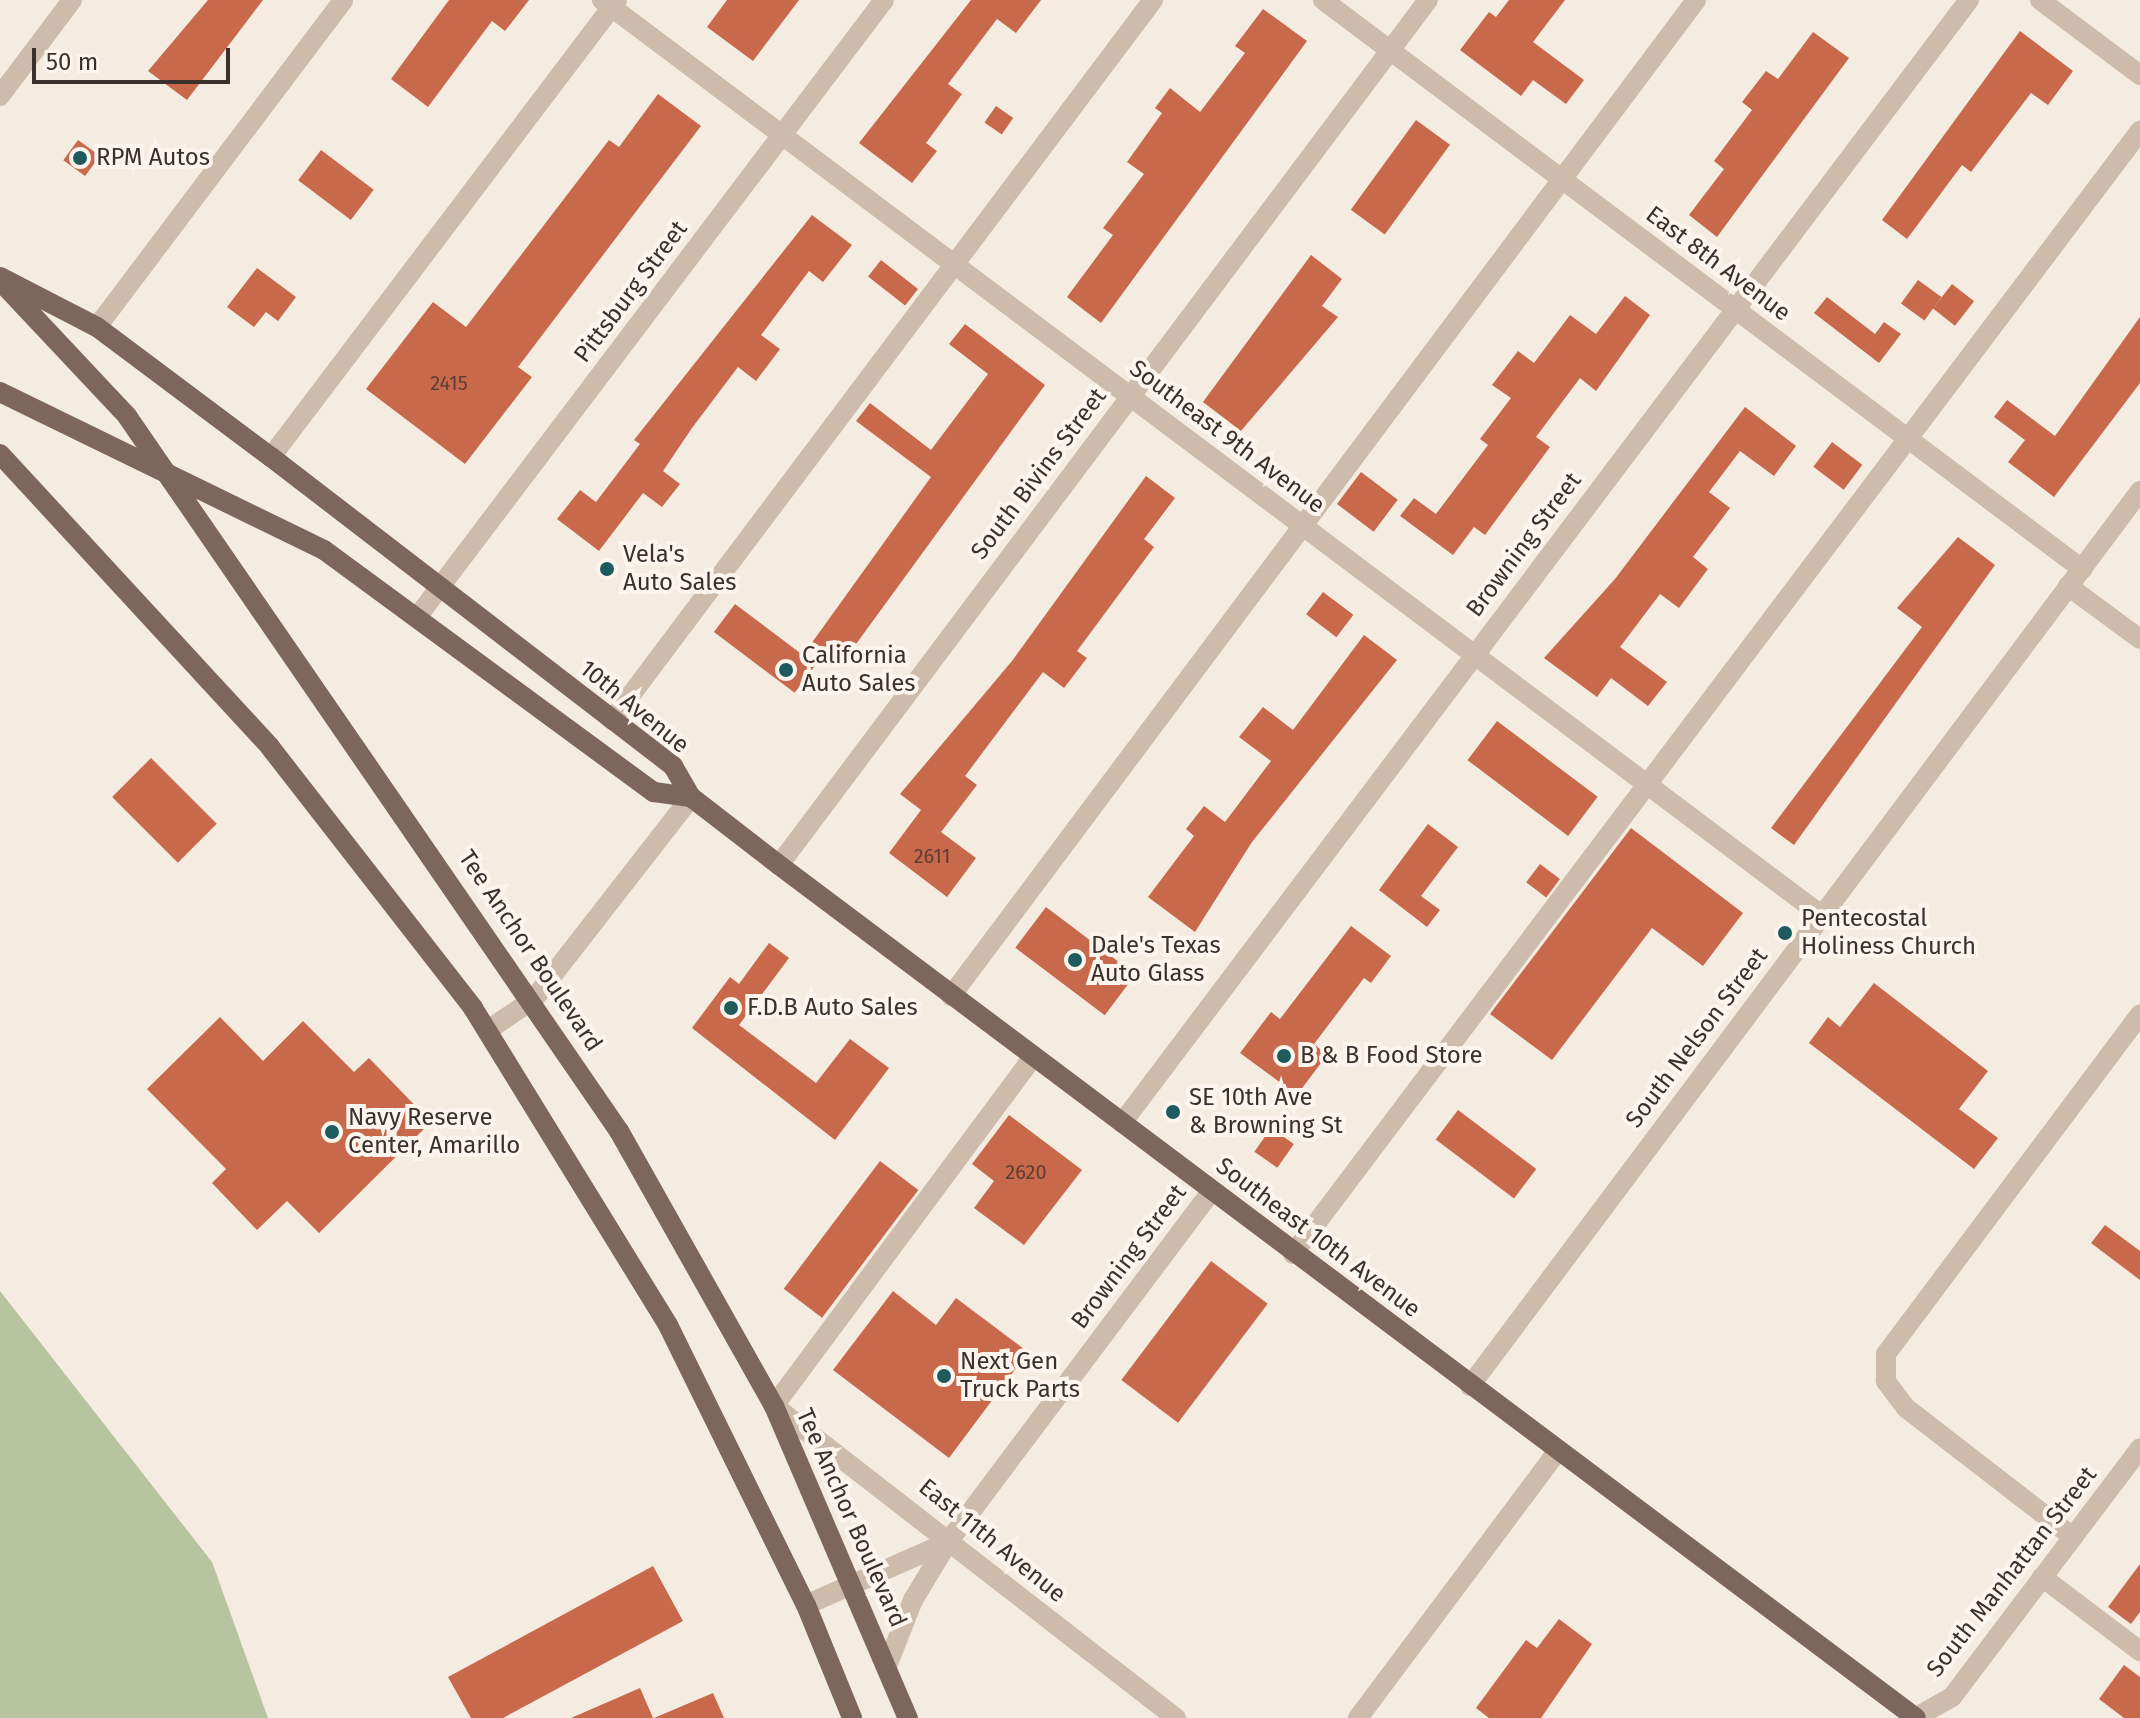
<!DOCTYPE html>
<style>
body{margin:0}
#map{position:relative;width:2140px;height:1718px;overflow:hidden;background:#f4ebe1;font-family:"Fira Sans",sans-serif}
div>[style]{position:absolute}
.green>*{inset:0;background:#b8c4a0}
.building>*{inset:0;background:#c8694b;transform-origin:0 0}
.minor>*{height:20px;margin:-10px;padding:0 10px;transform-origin:10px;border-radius:10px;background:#cdbbac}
.major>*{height:20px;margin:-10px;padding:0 10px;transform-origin:10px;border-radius:10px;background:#7d675c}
.dots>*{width:22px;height:22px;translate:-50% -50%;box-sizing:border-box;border:4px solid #fbf5ee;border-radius:50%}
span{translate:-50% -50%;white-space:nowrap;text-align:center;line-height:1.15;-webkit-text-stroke:8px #fbf5ee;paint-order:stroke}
.number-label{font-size:20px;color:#5e3e33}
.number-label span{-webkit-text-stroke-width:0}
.poi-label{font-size:24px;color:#3b302b}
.left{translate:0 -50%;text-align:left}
.street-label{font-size:24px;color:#3b302b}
.scale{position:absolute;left:32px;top:48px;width:198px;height:36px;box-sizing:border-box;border:4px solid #3b302b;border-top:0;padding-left:10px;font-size:24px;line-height:28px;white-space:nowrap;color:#3b302b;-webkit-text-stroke:6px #fbf5ee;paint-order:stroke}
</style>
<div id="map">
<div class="green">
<i style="clip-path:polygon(0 1291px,212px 1562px,268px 1718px,0 1718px)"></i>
</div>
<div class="building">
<i style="clip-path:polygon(208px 0,263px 0,187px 100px,148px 71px)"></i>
<i style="clip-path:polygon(449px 0,529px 0,505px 31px,492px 21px,428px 107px,391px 79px)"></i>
<i style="clip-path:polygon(727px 0,799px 0,753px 61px,707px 27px)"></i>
<i style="clip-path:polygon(971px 0,1041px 0,1016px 33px,997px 19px,948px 84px,962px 94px,926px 143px,937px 151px,912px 183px,859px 143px)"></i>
<i style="clip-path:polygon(1509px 0,1565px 0,1533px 42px,1584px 80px,1566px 104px,1533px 80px,1521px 96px,1460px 50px,1489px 12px,1496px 17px)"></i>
<i style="clip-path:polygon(1263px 9px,1307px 41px,1101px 323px,1067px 297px,1113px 235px,1103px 228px,1144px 174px,1127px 162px,1162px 113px,1155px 108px,1170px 88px,1200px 112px,1245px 53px,1235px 46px)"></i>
<i style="clip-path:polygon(2020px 31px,2073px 71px,2048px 105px,2031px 93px,1971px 172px,1962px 165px,1907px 239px,1882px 220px)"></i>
<i style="clip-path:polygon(1813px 32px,1849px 58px,1717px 237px,1689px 215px,1724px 169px,1714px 161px,1752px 110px,1742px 102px,1766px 71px,1778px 79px)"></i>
<i style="clip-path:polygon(658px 94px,701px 126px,518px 367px,532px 377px,465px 464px,366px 389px,433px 302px,466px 327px,609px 140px,619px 147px)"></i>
<i style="left:996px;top:106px;width:21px;height:20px;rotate:35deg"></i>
<i style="left:1416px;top:120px;width:42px;height:111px;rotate:36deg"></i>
<i style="left:78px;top:140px;width:27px;height:25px;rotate:36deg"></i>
<i style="left:321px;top:150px;width:66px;height:38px;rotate:37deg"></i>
<i style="clip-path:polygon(812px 215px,852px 245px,823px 282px,809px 271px,761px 335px,780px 349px,756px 381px,738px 367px,692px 428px,663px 471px,680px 484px,662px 507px,643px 493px,599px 551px,557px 519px,580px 490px,596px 502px,640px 444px,634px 440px)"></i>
<i style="clip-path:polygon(1311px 255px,1342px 279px,1322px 306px,1338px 317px,1241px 431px,1203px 402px)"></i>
<i style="left:881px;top:260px;width:47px;height:21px;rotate:38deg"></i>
<i style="clip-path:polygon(257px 268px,296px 297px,278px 321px,266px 312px,254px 327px,227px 307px)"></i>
<i style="left:1918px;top:280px;width:29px;height:29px;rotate:36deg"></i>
<i style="left:1952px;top:284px;width:28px;height:31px;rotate:38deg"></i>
<i style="clip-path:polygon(1625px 296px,1650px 315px,1596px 391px,1580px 378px,1536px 437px,1550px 447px,1485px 535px,1474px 527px,1453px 555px,1400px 516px,1414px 498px,1436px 514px,1488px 445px,1480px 439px,1511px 398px,1492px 385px,1518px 351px,1534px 363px,1570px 315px,1596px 334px)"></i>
<i style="clip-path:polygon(1827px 297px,1875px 334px,1884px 322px,1901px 334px,1879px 363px,1814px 313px)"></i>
<i style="clip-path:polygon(2140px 317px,2140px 383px,2054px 497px,2008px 462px,2025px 440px,1994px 417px,2007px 400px,2055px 436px)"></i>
<i style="clip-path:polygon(965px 324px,1045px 385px,840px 666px,811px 644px,931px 477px,856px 421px,870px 403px,931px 450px,988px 374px,949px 344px)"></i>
<i style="clip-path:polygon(1745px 407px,1796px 446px,1774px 476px,1740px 451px,1709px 492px,1730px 508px,1693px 557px,1708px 569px,1679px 608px,1660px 594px,1620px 647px,1667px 682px,1648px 706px,1611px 678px,1597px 697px,1544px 658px,1615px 579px)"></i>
<i style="left:1832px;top:442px;width:38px;height:31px;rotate:37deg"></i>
<i style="left:1361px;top:472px;width:46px;height:40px;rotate:37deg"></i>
<i style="clip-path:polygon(1146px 476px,1175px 498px,1144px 539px,1154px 547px,1077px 651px,1087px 658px,1064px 688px,1043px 672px,965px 776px,977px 785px,941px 832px,976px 858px,947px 897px,889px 853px,921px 810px,900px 794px,1012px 661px)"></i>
<i style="clip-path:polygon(1958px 537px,1995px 565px,1794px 845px,1771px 828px,1922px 627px,1897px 608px)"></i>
<i style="left:1323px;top:592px;width:38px;height:28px;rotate:37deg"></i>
<i style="left:735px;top:604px;width:101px;height:35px;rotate:37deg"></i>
<i style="clip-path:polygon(1364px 635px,1397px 660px,1252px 842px,1195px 932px,1148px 897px,1194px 836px,1186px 829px,1204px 806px,1225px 822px,1271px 761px,1239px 737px,1263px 707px,1293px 730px)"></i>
<i style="left:1497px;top:721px;width:126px;height:49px;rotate:37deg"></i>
<i style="left:151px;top:758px;width:93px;height:55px;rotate:45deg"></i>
<i style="clip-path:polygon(1428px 824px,1458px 847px,1421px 896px,1440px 910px,1427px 927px,1379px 890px)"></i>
<i style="clip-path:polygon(1631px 828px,1743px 913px,1703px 966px,1652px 928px,1552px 1060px,1490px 1014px)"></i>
<i style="left:1540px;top:864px;width:25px;height:23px;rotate:37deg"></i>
<i style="left:1046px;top:907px;width:112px;height:51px;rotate:37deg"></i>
<i style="clip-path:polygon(1351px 926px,1391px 956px,1371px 983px,1364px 978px,1314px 1044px,1327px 1055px,1297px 1095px,1240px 1053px,1271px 1012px,1280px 1019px)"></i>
<i style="clip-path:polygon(769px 943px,789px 958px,739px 1025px,816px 1083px,850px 1039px,889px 1068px,835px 1140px,692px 1028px,730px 977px,739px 984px)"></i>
<i style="clip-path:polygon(1874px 983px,1988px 1071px,1959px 1109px,1998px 1138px,1974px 1169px,1809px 1043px,1828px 1017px,1840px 1027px)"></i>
<i style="clip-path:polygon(220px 1017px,263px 1061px,303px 1021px,354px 1072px,369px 1058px,431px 1122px,319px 1233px,287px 1201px,257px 1230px,212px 1183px,226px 1169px,147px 1089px)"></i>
<i style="left:1458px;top:1110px;width:98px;height:37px;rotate:37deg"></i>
<i style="clip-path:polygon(1009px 1115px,1082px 1170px,1024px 1245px,974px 1208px,994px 1181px,972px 1164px)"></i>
<i style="left:1271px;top:1128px;width:28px;height:29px;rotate:35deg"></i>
<i style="left:880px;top:1161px;width:48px;height:160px;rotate:37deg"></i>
<i style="clip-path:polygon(2105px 1225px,2140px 1251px,2140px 1280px,2091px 1243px)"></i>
<i style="left:1211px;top:1261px;width:71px;height:149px;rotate:37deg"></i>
<i style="clip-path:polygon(893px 1291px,936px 1325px,956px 1298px,1028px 1352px,949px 1458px,833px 1370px)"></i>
<i style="clip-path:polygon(2140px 1564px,2140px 1612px,2131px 1624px,2108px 1607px)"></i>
<i style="clip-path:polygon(653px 1566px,683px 1621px,503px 1718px,471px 1718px,448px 1677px)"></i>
<i style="clip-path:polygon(1559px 1619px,1592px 1644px,1541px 1718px,1489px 1718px,1476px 1708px,1526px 1640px,1537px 1648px)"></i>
<i style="clip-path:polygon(2124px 1665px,2140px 1677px,2140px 1718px,2124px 1718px,2099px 1699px)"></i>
<i style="clip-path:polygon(640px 1688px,653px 1718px,571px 1718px)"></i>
<i style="clip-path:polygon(713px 1693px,724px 1718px,654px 1718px)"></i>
</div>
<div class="minor">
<i style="left:602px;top:0;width:1524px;rotate:36.89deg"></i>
<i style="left:1323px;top:0;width:949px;rotate:36.86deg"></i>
<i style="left:2040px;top:0;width:125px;rotate:36.9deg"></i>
<i style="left:0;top:96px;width:120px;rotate:-53.1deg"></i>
<i style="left:97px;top:327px;width:409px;rotate:-53deg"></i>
<i style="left:271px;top:457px;width:573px;rotate:-52.87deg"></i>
<i style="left:2068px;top:586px;width:89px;rotate:36.4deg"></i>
<i style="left:418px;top:616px;width:772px;rotate:-52.89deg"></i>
<i style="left:612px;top:720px;width:901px;rotate:-53.08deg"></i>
<i style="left:779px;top:865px;width:1081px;rotate:-53.12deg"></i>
<i style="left:951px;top:996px;width:1244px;rotate:-53.2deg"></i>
<i style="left:488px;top:1030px;width:55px;rotate:-34deg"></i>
<i style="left:534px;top:999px;width:256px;rotate:-52.1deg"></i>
<i style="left:1033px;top:1057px;width:435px;rotate:126.6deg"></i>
<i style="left:774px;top:1406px;width:509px;rotate:37.82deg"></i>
<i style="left:1122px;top:1123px;width:1407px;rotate:-52.98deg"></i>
<i style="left:1293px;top:1254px;width:1407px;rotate:-52.98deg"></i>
<i style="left:1470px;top:1386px;width:1118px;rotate:-53.18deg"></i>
<i style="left:2073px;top:1537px;width:211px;rotate:-142.3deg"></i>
<i style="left:1906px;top:1408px;width:34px;rotate:-127deg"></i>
<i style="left:1886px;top:1381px;width:27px;rotate:-90deg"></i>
<i style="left:1886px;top:1354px;width:424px;rotate:-53.2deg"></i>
<i style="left:2042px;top:1577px;width:123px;rotate:37.1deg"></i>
<i style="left:806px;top:1605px;width:155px;rotate:-23.9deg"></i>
<i style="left:887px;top:1666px;width:71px;rotate:-68.5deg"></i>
<i style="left:913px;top:1600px;width:68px;rotate:-58.9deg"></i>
<i style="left:948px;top:1542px;width:439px;rotate:-53.1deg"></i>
<i style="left:1358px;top:1718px;width:334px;rotate:-53.2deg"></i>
<i style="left:1915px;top:1718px;width:43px;rotate:-29.6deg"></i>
<i style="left:1952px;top:1697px;width:312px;rotate:-52.9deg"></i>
</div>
<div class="major">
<i style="left:0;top:277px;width:109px;rotate:27.3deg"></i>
<i style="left:97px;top:327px;width:217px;rotate:36.8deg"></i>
<i style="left:271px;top:457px;width:507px;rotate:37.55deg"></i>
<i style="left:673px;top:766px;width:36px;rotate:60deg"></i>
<i style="left:691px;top:797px;width:111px;rotate:37.7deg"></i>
<i style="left:779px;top:865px;width:1421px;rotate:36.88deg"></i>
<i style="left:6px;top:287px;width:177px;rotate:46.8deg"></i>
<i style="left:127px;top:416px;width:868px;rotate:55.47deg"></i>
<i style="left:619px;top:1131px;width:316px;rotate:60.6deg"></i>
<i style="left:774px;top:1406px;width:340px;rotate:66.8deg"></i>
<i style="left:0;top:392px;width:360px;rotate:26deg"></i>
<i style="left:324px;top:550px;width:409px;rotate:36.3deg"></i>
<i style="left:654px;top:792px;width:37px;rotate:8deg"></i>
<i style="left:0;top:454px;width:398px;rotate:47.3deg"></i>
<i style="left:270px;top:747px;width:331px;rotate:52.1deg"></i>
<i style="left:473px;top:1008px;width:372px;rotate:58.4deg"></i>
<i style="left:668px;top:1325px;width:312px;rotate:63.8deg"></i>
<i style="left:806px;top:1605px;width:122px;rotate:67.8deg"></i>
</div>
<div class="dots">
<i style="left:80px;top:158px;background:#1f5a5e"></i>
<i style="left:607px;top:569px;background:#1f5a5e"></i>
<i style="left:786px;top:670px;background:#1f5a5e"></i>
<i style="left:1785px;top:933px;background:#1f5a5e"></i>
<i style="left:1075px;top:960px;background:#1f5a5e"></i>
<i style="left:731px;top:1008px;background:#1f5a5e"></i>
<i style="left:1284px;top:1056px;background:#1f5a5e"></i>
<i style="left:1173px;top:1112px;background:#1f5a5e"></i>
<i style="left:332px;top:1132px;background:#1f5a5e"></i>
<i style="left:944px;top:1376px;background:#1f5a5e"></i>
</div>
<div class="number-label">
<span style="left:449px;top:383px">2415</span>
<span style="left:932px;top:856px">2611</span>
<span style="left:1026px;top:1172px">2620</span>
</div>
<div class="poi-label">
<span class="left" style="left:96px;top:158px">RPM Autos</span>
<span class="left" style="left:623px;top:569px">Vela's<br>Auto Sales</span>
<span class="left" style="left:802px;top:670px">California<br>Auto Sales</span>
<span class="left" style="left:1801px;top:933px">Pentecostal<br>Holiness Church</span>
<span class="left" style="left:1091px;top:960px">Dale's Texas<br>Auto Glass</span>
<span class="left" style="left:747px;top:1008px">F.D.B Auto Sales</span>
<span class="left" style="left:1300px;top:1056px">B &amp; B Food Store</span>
<span class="left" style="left:1189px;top:1112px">SE 10th Ave<br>&amp; Browning St</span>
<span class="left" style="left:348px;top:1132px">Navy Reserve<br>Center, Amarillo</span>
<span class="left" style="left:960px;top:1376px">Next Gen<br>Truck Parts</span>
</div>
<div class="street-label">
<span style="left:1718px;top:264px;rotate:37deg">East 8th Avenue</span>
<span style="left:631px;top:292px;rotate:-53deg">Pittsburg Street</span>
<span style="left:1227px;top:437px;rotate:37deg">Southeast 9th Avenue</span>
<span style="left:1039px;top:474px;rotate:-53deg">South Bivins Street</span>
<span style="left:1524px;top:545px;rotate:-53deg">Browning Street</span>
<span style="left:634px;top:707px;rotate:39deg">10th Avenue</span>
<span style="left:530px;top:951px;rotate:56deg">Tee Anchor Boulevard</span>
<span style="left:1697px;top:1038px;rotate:-53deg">South Nelson Street</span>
<span style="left:1318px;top:1238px;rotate:37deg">Southeast 10th Avenue</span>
<span style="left:1129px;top:1257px;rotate:-53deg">Browning Street</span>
<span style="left:851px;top:1518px;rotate:66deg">Tee Anchor Boulevard</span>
<span style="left:992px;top:1541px;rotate:39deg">East 11th Avenue</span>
<span style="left:2012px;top:1572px;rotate:-52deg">South Manhattan Street</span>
</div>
<div class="scale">50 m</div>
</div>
